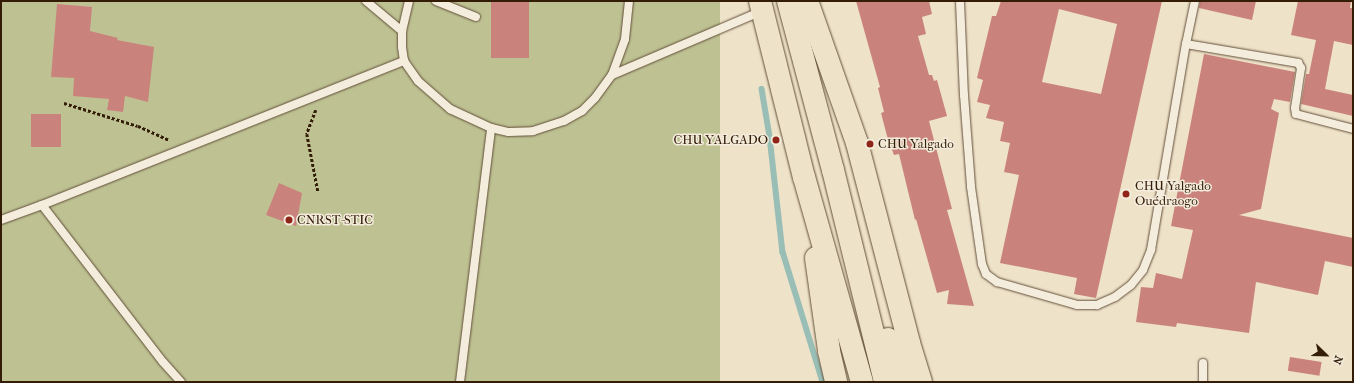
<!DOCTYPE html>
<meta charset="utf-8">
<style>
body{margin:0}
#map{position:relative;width:1354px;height:383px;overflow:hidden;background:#eee2c9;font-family:"IM FELL French Canon",serif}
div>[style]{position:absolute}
.green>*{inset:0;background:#bec293;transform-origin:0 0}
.stream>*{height:5.5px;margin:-2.75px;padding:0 2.75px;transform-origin:2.75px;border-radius:2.75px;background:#99beb6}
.building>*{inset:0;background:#ca837c;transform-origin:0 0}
.path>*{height:2.5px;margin-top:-1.25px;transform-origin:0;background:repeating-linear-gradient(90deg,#331d07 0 3px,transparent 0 5px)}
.roads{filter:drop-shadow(0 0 1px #624e38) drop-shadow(0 0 1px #624e38)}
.lane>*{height:8px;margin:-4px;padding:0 4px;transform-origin:4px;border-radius:4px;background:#f4ecdc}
.highway>*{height:22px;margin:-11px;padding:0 11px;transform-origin:11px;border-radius:11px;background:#eee2c9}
.dots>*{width:11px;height:11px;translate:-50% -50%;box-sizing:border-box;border:2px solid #f4ecdc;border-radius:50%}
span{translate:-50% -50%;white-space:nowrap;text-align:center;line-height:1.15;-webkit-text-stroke:3px #f4ecdc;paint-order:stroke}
.poi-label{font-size:13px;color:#331d07}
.right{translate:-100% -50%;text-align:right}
.left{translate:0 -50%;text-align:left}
.frame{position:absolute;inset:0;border:2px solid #331d07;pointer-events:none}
.north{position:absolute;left:1306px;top:335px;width:40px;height:40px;-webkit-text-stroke:3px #f4ecdc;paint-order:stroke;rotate:113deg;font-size:11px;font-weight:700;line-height:16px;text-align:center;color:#331d07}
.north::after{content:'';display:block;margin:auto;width:14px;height:18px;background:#331d07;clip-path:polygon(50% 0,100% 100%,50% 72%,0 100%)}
</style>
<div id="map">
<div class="green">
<i style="left:1px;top:1px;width:719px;height:381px"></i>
</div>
<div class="stream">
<i style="left:762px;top:89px;width:49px;rotate:80.5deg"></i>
<i style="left:770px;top:137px;width:116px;rotate:83.6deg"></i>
<i style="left:783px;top:252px;width:136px;rotate:72.9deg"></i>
</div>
<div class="building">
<i style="left:491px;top:1px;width:38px;height:57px"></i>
<i style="clip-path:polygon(856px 1px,929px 1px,932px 14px,922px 17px,926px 34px,918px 36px,929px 75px,932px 75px,934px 81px,937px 80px,947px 116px,929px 121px,952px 209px,947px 210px,974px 306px,947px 304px,949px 290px,937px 293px,916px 219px,915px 220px,899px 154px,894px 155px,887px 136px,881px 113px,884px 112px,878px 88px,880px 87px)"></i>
<i style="clip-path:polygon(evenodd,1001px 1px,1162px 1px,1096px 298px,1074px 294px,1077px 278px,1000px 263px,1019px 175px,1004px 172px,1010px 143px,1000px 141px,1004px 122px,986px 118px,990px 105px,977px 102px,983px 80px,977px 78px,992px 16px,996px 16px,1001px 1px,1059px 9px,1117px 24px,1101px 94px,1042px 82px,1059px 9px)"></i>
<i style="clip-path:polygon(1200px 1px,1256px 1px,1252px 20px,1199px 8px)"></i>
<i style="clip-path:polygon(1298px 1px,1351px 1px,1350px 8px,1353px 8px,1353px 45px,1334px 41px,1325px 89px,1353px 95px,1353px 116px,1301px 104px,1306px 74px,1309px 74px,1316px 40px,1291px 35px)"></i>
<i style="clip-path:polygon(57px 4px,92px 7px,90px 31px,118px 38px,117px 40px,154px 47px,148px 102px,125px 96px,123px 112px,107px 110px,109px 99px,73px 96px,74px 78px,51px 77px)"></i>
<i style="clip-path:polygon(1204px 54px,1295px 72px,1290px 102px,1274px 99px,1271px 109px,1279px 113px,1261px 209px,1239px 215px,1353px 238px,1353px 267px,1325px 261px,1318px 295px,1256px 282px,1249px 333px,1177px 323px,1176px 327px,1136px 322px,1141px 287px,1153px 288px,1156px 273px,1182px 279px,1193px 230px,1171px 226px)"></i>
<i style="left:31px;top:114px;width:30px;height:33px"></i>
<i style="clip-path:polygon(279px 183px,302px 193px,296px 226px,266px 215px)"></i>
<i style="left:1290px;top:357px;width:32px;height:14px;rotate:9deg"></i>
</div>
<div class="path">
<i style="left:64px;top:103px;width:77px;rotate:17.3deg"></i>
<i style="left:138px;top:126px;width:34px;rotate:24deg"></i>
<i style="left:316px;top:110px;width:26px;rotate:111deg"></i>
<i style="left:307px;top:134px;width:58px;rotate:79.1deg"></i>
</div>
<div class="roads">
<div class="lane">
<i style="left:366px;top:1px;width:47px;rotate:39.8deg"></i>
<i style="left:409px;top:1px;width:31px;rotate:103deg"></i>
<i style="left:402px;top:31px;width:16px;rotate:90deg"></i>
<i style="left:402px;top:47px;width:14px;rotate:82deg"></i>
<i style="left:404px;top:61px;width:24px;rotate:55deg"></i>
<i style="left:418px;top:81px;width:43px;rotate:41.2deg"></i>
<i style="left:450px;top:109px;width:45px;rotate:24.9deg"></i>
<i style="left:491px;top:128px;width:18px;rotate:13deg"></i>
<i style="left:509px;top:132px;width:24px;rotate:-2deg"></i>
<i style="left:533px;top:131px;width:33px;rotate:-18deg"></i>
<i style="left:564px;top:121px;width:21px;rotate:-29deg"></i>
<i style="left:582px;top:111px;width:18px;rotate:-45deg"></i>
<i style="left:595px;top:98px;width:29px;rotate:-54deg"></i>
<i style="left:612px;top:75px;width:163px;rotate:-23.1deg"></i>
<i style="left:436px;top:1px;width:43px;rotate:21.8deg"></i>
<i style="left:960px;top:1px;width:94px;rotate:87.6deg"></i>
<i style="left:964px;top:95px;width:92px;rotate:85.6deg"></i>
<i style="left:971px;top:187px;width:78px;rotate:81.9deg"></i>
<i style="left:982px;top:264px;width:11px;rotate:68deg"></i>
<i style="left:986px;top:274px;width:14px;rotate:36deg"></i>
<i style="left:997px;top:282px;width:83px;rotate:16deg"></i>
<i style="left:1077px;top:305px;width:20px"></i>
<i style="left:1097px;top:305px;width:20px;rotate:-24deg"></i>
<i style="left:1115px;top:297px;width:20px;rotate:-37deg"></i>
<i style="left:1131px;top:285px;width:19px;rotate:-51deg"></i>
<i style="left:1143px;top:270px;width:22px;rotate:-68deg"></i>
<i style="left:1151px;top:250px;width:209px;rotate:-80.4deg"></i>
<i style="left:1186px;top:44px;width:44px;rotate:-78.2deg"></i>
<i style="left:1186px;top:44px;width:114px;rotate:9.6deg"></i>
<i style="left:1298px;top:63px;width:6px;rotate:59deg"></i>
<i style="left:1301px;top:68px;width:40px;rotate:98.5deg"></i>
<i style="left:1295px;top:108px;width:6px;rotate:81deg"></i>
<i style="left:1296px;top:114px;width:59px;rotate:14.7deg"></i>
<i style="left:612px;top:75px;width:38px;rotate:-70deg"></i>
<i style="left:625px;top:39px;width:38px;rotate:-84deg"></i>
<i style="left:42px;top:205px;width:198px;rotate:52.4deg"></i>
<i style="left:163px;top:362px;width:27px;rotate:48deg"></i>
<i style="left:1px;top:220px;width:44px;rotate:-20.1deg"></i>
<i style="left:42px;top:205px;width:390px;rotate:-21.7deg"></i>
<i style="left:1203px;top:363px;width:19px;rotate:90deg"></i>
<i style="left:460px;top:382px;width:256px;rotate:-83deg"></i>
</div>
<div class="highway">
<i style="left:760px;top:1px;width:181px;rotate:76deg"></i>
<i style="left:804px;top:177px;width:213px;rotate:74.2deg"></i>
<i style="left:788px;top:1px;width:175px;rotate:75.1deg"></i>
<i style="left:833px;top:170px;width:218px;rotate:76.2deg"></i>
<i style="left:807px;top:1px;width:151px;rotate:70.6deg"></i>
<i style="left:857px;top:143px;width:207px;rotate:75.4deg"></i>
<i style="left:909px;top:343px;width:41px;rotate:72.9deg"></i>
<i style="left:816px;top:258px;width:94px;rotate:82deg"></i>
<i style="left:829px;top:351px;width:32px;rotate:77deg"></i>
<i style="left:888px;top:339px;width:45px;rotate:72deg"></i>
</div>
</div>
<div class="dots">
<i style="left:776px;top:140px;background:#8f2418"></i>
<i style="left:870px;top:144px;background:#8f2418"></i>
<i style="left:1126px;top:194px;background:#8f2418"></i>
<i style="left:289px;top:220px;background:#8f2418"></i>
</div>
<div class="poi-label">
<span class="right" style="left:768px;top:140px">CHU YALGADO</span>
<span class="left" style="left:878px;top:144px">CHU Yalgado</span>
<span class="left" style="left:1135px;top:194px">CHU Yalgado<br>Ouédraogo</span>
<span class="left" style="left:297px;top:220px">CNRST-STIC</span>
</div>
<div class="frame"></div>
<div class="north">N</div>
</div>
